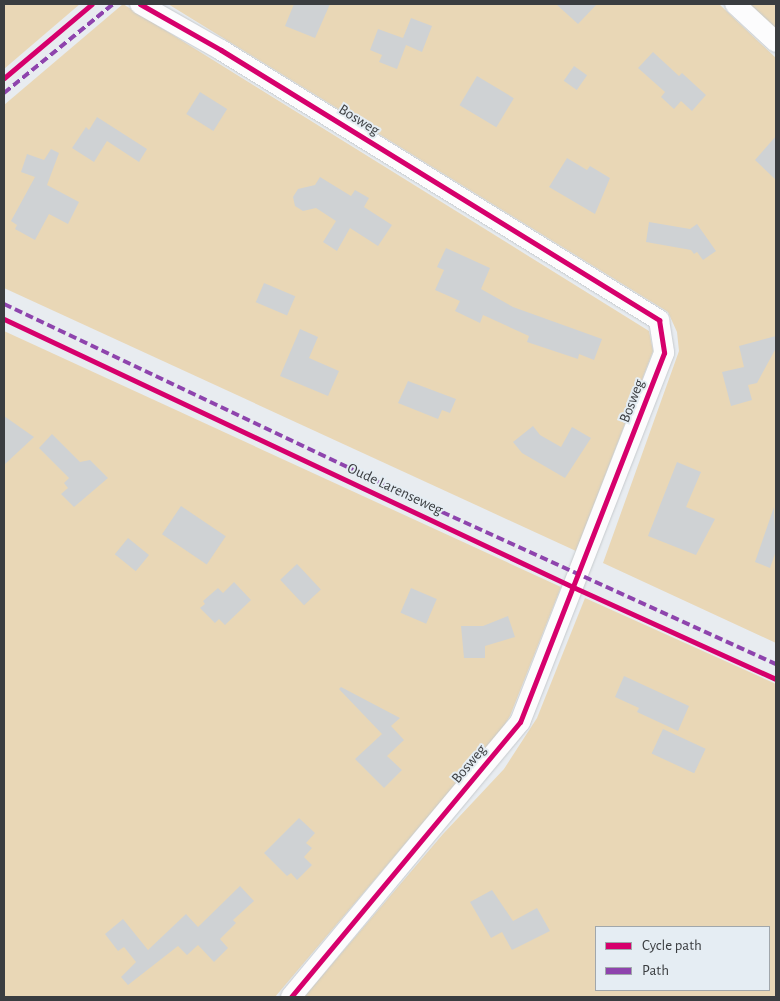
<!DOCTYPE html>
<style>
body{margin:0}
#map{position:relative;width:780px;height:1001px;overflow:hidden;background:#e8ecf0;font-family:"Alegreya Sans",sans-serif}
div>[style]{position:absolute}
.green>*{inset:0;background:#e9d7b6}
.building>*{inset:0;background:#cfd2d4;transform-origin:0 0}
.roads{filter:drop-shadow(0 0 1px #c6cacd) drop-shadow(0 0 1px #c6cacd)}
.minor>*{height:20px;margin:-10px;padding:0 10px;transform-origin:10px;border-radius:10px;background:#fcfcfd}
.quiet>*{height:4px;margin-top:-2px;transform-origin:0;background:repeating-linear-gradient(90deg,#8e44ad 0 8px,transparent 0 12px)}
.cycleway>*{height:5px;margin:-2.5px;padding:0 2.5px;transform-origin:2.5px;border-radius:2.5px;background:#d6006c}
span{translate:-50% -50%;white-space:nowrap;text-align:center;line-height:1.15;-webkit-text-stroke:4px #e5edf3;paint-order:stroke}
.street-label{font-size:15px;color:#3a3d40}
.frame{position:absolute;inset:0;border:5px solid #3a3d40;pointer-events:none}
.legend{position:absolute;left:595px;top:926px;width:175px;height:65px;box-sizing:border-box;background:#e5edf3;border:1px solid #a1a7ab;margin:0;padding:6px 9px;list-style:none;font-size:15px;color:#3a3d40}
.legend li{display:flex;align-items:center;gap:10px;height:25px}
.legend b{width:25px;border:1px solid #a1a7ab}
</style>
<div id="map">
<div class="green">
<i style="clip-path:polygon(4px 4px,80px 4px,4px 69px)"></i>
<i style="clip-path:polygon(123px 4px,649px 331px,653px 351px,576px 551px,4px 288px,4px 105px)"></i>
<i style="clip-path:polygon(168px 4px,719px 4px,776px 58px,776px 643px,603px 563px,679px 351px,677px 332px,668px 312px)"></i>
<i style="clip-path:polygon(743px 4px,776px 4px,776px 34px)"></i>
<i style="clip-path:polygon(4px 331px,561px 587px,510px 716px,500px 732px,275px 997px,4px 997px)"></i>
<i style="clip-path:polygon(evenodd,585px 598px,776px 684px,776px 997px,304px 997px,443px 834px,504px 769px,537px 718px,585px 598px,596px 927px,769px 927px,769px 990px,596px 990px,596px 927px)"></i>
</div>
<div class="building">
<i style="clip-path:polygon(294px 4px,330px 4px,315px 38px,285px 26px)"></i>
<i style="clip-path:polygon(556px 4px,597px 4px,578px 24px)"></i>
<i style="clip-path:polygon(411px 18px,432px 26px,422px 52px,406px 45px,397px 69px,379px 62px,382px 55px,370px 50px,378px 29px,403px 38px)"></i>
<i style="clip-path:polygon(653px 52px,679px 76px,682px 73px,706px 95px,692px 111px,681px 101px,674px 109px,661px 97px,665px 92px,638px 68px)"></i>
<i style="left:574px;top:66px;width:16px;height:18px;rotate:35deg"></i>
<i style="left:477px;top:76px;width:43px;height:34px;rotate:31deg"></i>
<i style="left:200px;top:92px;width:32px;height:26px;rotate:32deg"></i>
<i style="clip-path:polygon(97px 117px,147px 149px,139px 162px,107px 141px,94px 162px,72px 148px,86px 127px,89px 130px)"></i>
<i style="clip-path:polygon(776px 136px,776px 180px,755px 160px)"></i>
<i style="clip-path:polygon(51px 149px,59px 153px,47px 185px,79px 202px,68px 224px,49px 214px,35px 240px,15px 229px,17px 225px,11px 221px,35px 177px,21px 172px,27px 154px,44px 160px)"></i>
<i style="clip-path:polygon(567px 158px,587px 170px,590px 166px,610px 178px,595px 214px,549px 187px)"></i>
<i style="clip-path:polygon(320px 177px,351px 196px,355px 190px,369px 198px,364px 207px,392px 225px,378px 246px,350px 228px,337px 251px,323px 242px,336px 221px,316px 208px,303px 211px,295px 206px,293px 197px,298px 189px,315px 185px)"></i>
<i style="clip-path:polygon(649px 222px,690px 229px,697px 224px,716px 251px,703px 260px,697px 252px,694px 254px,691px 250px,646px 242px)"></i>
<i style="clip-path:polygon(446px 248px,490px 268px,481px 289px,513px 307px,602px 339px,594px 360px,579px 354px,578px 359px,527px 342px,529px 336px,483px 315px,480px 323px,455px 311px,460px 301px,435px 290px,444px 270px,437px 267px)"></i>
<i style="left:264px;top:283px;width:34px;height:21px;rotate:23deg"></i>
<i style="clip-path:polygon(300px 329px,318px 337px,309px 358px,339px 371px,328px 396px,280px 376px)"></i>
<i style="clip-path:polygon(776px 336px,776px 348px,757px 383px,748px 385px,752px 400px,731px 406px,722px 372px,744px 367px,739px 346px)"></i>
<i style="clip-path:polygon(408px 381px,456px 399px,450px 413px,442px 410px,438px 419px,398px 403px)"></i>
<i style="clip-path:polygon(4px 416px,34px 437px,4px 465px)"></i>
<i style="clip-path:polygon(533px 426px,540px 435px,561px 447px,572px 427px,591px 438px,565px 478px,522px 453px,513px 442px)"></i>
<i style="clip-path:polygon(52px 434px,80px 462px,90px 460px,108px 478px,74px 507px,61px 494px,68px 488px,64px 483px,69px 478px,39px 448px)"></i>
<i style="clip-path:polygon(677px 462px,701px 472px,686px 507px,715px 519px,696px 555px,648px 536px)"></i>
<i style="left:181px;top:506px;width:54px;height:34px;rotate:34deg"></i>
<i style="clip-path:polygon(774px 507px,776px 551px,770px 568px,755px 562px)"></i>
<i style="left:128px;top:538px;width:27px;height:21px;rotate:39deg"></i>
<i style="left:297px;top:564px;width:35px;height:23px;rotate:47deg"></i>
<i style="clip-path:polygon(234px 582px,251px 600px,225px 625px,219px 619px,215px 623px,200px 608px,205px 604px,203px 601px,218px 588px,223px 593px)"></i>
<i style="left:411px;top:588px;width:28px;height:27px;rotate:23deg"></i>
<i style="clip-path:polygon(508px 616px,515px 637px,485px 646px,485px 658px,464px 658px,461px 626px,483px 626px)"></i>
<i style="clip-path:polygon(624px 676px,689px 706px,678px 731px,637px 712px,639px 708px,615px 697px)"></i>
<i style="clip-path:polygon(341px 687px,400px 718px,391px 726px,404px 740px,387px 756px,402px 770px,384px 788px,355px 759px,382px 734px,339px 689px)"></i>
<i style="left:663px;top:729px;width:47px;height:27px;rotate:25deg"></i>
<i style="clip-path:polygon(299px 818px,315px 833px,306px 843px,312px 848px,304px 857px,312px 865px,297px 880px,291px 873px,287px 876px,264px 853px)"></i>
<i style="clip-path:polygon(240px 886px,254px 901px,233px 920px,236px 923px,220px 939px,228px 948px,214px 962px,198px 945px,187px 955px,178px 946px,128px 985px,121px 977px,136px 962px,124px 947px,118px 951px,105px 934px,123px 919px,148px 950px,186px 914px,198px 927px)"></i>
<i style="clip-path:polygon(492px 890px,513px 921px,537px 908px,550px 931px,512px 950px,502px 932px,491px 938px,470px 902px)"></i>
</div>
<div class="roads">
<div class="minor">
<i style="left:140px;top:4px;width:93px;rotate:29.6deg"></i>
<i style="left:221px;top:50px;width:515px;rotate:31.65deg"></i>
<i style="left:659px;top:320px;width:33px;rotate:81deg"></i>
<i style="left:664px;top:353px;width:396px;rotate:111.3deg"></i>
<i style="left:520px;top:722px;width:358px;rotate:129.8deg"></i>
<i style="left:735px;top:4px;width:56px;rotate:42.8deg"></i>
</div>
</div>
<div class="quiet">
<i style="left:4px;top:93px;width:141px;rotate:-39.2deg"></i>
<i style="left:4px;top:304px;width:485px;rotate:25.4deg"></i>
<i style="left:442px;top:512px;width:367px;rotate:24.5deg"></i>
</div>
<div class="cycleway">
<i style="left:140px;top:4px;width:93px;rotate:29.6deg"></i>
<i style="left:221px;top:50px;width:515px;rotate:31.65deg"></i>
<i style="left:659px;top:320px;width:33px;rotate:81deg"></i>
<i style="left:664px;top:353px;width:396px;rotate:111.3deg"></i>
<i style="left:520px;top:722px;width:358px;rotate:129.8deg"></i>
<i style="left:4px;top:78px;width:115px;rotate:-40.1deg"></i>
<i style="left:4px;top:319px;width:629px;rotate:25.22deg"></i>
<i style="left:573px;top:587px;width:223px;rotate:24.4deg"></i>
</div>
<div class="street-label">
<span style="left:359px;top:120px;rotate:32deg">Bosweg</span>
<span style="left:632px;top:401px;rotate:-69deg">Bosweg</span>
<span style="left:395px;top:489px;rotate:25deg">Oude Larenseweg</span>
<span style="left:469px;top:764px;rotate:-50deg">Bosweg</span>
</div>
<div class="frame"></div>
<ul class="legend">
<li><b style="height:6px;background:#d6006c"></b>Cycle path</li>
<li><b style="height:6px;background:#8e44ad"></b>Path</li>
</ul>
</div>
